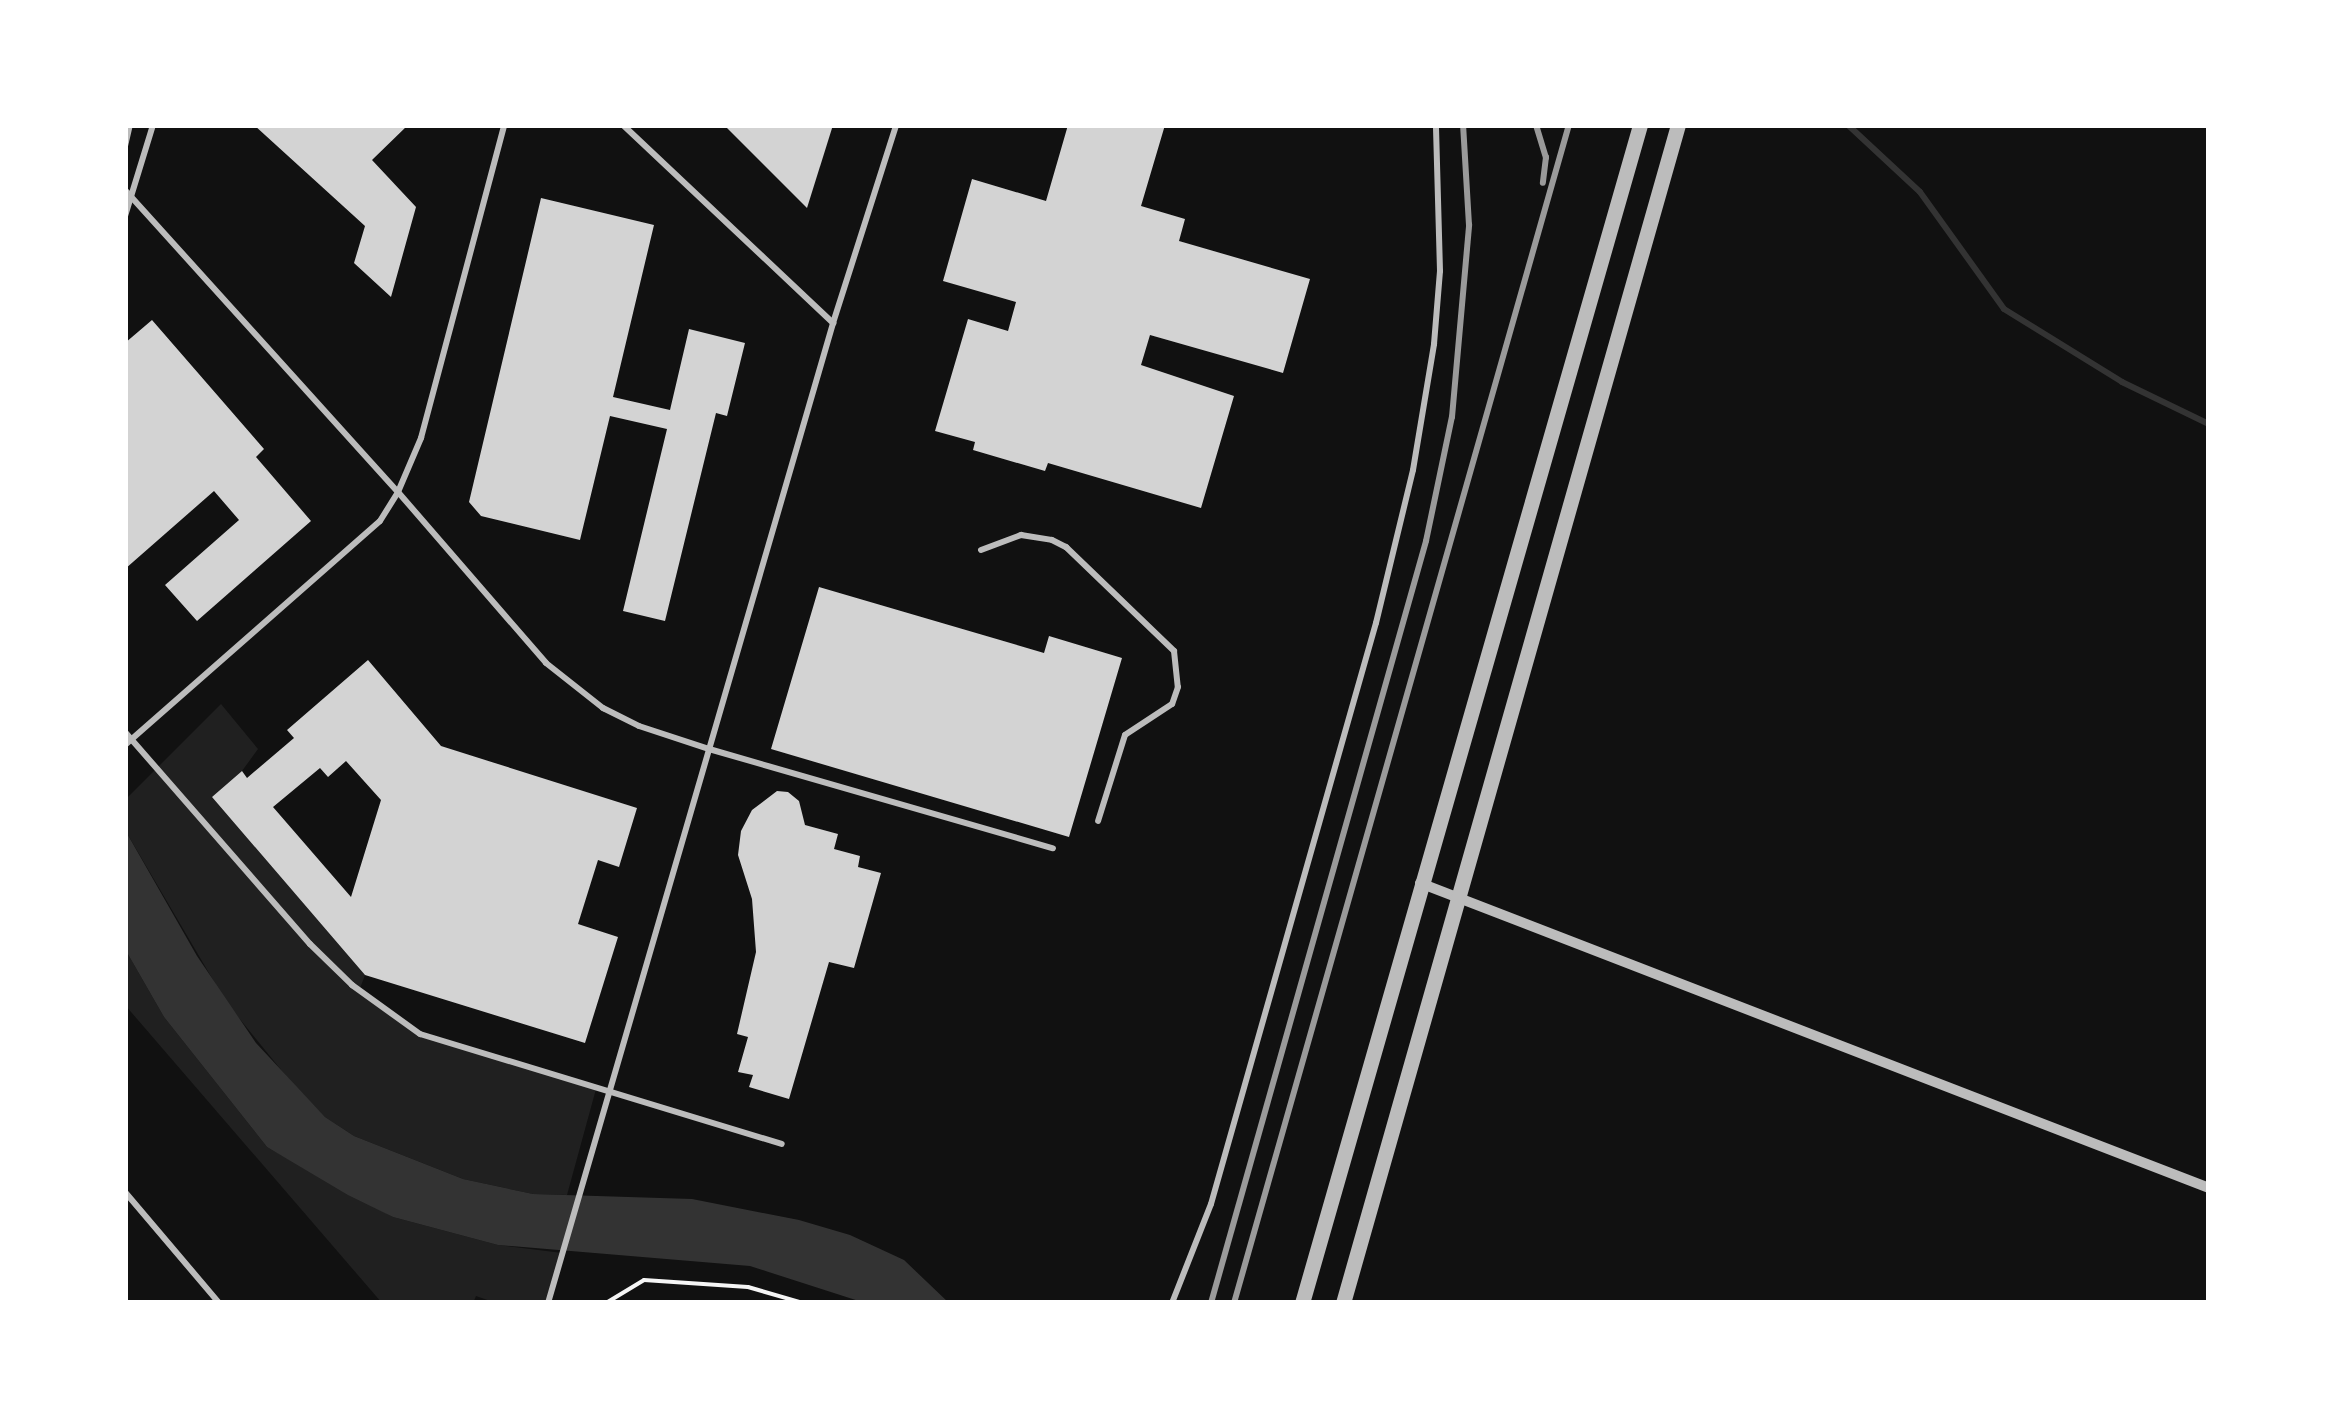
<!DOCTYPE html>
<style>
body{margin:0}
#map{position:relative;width:2334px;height:1428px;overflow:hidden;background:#111;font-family:Manrope,sans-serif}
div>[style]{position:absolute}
.green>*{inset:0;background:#202020}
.water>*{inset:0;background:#333}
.stream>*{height:6px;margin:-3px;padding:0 3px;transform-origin:3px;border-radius:3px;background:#333}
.building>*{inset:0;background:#d3d3d3}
.path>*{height:4px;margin:-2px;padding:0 2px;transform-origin:2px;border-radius:2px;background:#f5f5f5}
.service>*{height:6px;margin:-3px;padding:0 3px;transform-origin:3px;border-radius:3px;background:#bcbcbc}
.minor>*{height:10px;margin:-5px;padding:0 5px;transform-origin:5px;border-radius:5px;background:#bcbcbc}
.tertiary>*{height:15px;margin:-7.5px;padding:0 7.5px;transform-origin:7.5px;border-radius:7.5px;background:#bcbcbc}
.rail>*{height:6px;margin:-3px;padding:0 3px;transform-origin:3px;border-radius:3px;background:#9a9a9a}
span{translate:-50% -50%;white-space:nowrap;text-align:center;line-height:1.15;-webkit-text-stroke:8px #fff;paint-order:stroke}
.frame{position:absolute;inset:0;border:128px solid #fff;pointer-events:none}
</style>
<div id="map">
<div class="green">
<i style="clip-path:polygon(221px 704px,258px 749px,242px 771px,212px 797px,365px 975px,359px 991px,420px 1034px,596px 1089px,567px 1195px,533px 1194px,463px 1179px,354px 1136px,325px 1117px,291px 1082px,226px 1002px,125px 830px,125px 800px)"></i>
<i style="clip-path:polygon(125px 949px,164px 1017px,267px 1147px,393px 1217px,498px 1245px,562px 1253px,548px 1303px,496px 1303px,476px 1296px,473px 1303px,382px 1303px,125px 1005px)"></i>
</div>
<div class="water">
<i style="clip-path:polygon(125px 830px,197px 956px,256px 1043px,325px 1117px,354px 1136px,463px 1179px,533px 1194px,692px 1199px,799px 1220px,850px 1235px,904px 1260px,949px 1303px,865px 1303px,750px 1266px,498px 1245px,393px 1217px,348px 1195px,267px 1147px,164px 1017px,125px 949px)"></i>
</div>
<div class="stream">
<i style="left:1848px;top:125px;width:98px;rotate:42.9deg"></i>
<i style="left:1920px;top:192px;width:144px;rotate:54.3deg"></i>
<i style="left:2004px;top:309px;width:139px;rotate:31.7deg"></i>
<i style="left:2122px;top:382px;width:97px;rotate:25.8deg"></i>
</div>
<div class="building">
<i style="clip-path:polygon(254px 125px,408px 125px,372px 160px,416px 207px,391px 297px,354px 263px,365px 226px)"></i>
<i style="clip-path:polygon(724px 125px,833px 125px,807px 208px)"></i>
<i style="clip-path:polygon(1068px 125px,1165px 125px,1141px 206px,1185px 219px,1179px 241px,1310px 279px,1283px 373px,1150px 335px,1141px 365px,1234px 396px,1201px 508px,1048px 463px,1045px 471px,973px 450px,975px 442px,935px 431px,968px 319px,1008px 331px,1016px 302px,943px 281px,972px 179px,1046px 201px)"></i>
<i style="clip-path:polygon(541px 198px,654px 225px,613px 397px,670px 410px,689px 329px,745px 343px,727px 416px,716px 413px,665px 621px,623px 611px,667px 429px,610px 416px,580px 540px,481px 516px,469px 502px)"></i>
<i style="clip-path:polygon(152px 320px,264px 449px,256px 457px,311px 521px,197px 621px,165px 585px,239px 520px,214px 491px,125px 569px,125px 343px)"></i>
<i style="clip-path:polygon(819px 587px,1044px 653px,1049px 636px,1122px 658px,1069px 837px,771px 749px)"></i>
<i style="clip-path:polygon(evenodd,368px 660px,441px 746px,637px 808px,619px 867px,598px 860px,578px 924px,618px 937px,585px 1043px,365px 975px,212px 797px,242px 771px,247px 778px,294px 738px,287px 730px,368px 660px,346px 761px,381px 800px,351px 897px,273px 807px,320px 768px,328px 777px,346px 761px)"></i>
<i style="clip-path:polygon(777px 791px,788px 792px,799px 801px,805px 825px,838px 834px,834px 849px,860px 856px,858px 867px,881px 873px,854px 968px,829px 962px,789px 1099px,749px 1087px,753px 1075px,738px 1072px,748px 1037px,737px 1034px,756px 952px,752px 899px,738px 855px,741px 831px,752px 810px)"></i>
</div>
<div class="path">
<i style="left:606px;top:1303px;width:44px;rotate:-31.2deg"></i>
<i style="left:644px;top:1280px;width:104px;rotate:3.9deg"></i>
<i style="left:748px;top:1287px;width:57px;rotate:16.2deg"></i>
</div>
<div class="service">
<i style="left:623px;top:125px;width:289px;rotate:43.3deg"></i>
<i style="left:125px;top:146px;width:22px;rotate:-77deg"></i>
<i style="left:125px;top:190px;width:407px;rotate:47.9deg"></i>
<i style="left:398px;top:492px;width:226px;rotate:49.1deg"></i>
<i style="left:546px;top:663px;width:73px;rotate:38.3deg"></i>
<i style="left:603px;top:708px;width:40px;rotate:26.6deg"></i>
<i style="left:639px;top:726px;width:74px;rotate:18.2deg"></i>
<i style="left:709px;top:749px;width:358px;rotate:16.1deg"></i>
<i style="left:125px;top:216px;width:95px;rotate:-72.9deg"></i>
<i style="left:981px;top:550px;width:43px;rotate:-20.6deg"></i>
<i style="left:1021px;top:535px;width:31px;rotate:9deg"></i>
<i style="left:1052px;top:540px;width:16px;rotate:27deg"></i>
<i style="left:1066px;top:547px;width:150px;rotate:43.9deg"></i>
<i style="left:1174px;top:651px;width:36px;rotate:84deg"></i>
<i style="left:1178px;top:687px;width:18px;rotate:109deg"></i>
<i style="left:1172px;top:704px;width:56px;rotate:146.6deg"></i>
<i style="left:1125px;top:735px;width:90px;rotate:107.4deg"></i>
<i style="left:125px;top:732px;width:281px;rotate:48.9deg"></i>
<i style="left:310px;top:944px;width:59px;rotate:44.3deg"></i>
<i style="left:352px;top:985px;width:84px;rotate:35.8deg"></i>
<i style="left:420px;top:1034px;width:378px;rotate:16.9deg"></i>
<i style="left:125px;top:745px;width:339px;rotate:-41.3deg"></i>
<i style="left:380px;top:521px;width:34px;rotate:-58deg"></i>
<i style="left:398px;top:492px;width:59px;rotate:-66.9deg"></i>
<i style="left:421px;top:438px;width:324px;rotate:-75.1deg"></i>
<i style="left:125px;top:1192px;width:145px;rotate:49.7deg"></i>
<i style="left:548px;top:1303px;width:1021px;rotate:-73.78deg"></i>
<i style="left:833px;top:323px;width:208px;rotate:-72.3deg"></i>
<i style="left:1172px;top:1303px;width:106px;rotate:-68.5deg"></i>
<i style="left:1211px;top:1204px;width:604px;rotate:-74.15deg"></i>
<i style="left:1376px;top:623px;width:157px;rotate:-76.4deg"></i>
<i style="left:1413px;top:470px;width:128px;rotate:-80.5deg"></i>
<i style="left:1434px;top:344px;width:73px;rotate:-85.3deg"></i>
<i style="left:1440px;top:271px;width:146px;rotate:-91.6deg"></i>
</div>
<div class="minor">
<i style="left:1420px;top:883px;width:846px;rotate:21.13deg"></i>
</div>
<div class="tertiary">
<i style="left:1302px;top:1303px;width:1226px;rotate:-73.99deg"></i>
<i style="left:1343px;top:1303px;width:1225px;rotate:-74.13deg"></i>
</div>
<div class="rail">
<i style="left:1536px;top:125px;width:34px;rotate:73deg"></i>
<i style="left:1546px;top:157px;width:26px;rotate:97deg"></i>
<i style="left:1211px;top:1303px;width:792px;rotate:-74.24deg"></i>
<i style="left:1426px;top:541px;width:127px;rotate:-78.2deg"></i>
<i style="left:1452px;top:417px;width:193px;rotate:-84.9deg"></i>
<i style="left:1469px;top:225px;width:100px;rotate:-93.4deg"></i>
<i style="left:1234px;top:1303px;width:1225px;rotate:-74.13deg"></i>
</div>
<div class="frame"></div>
</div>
